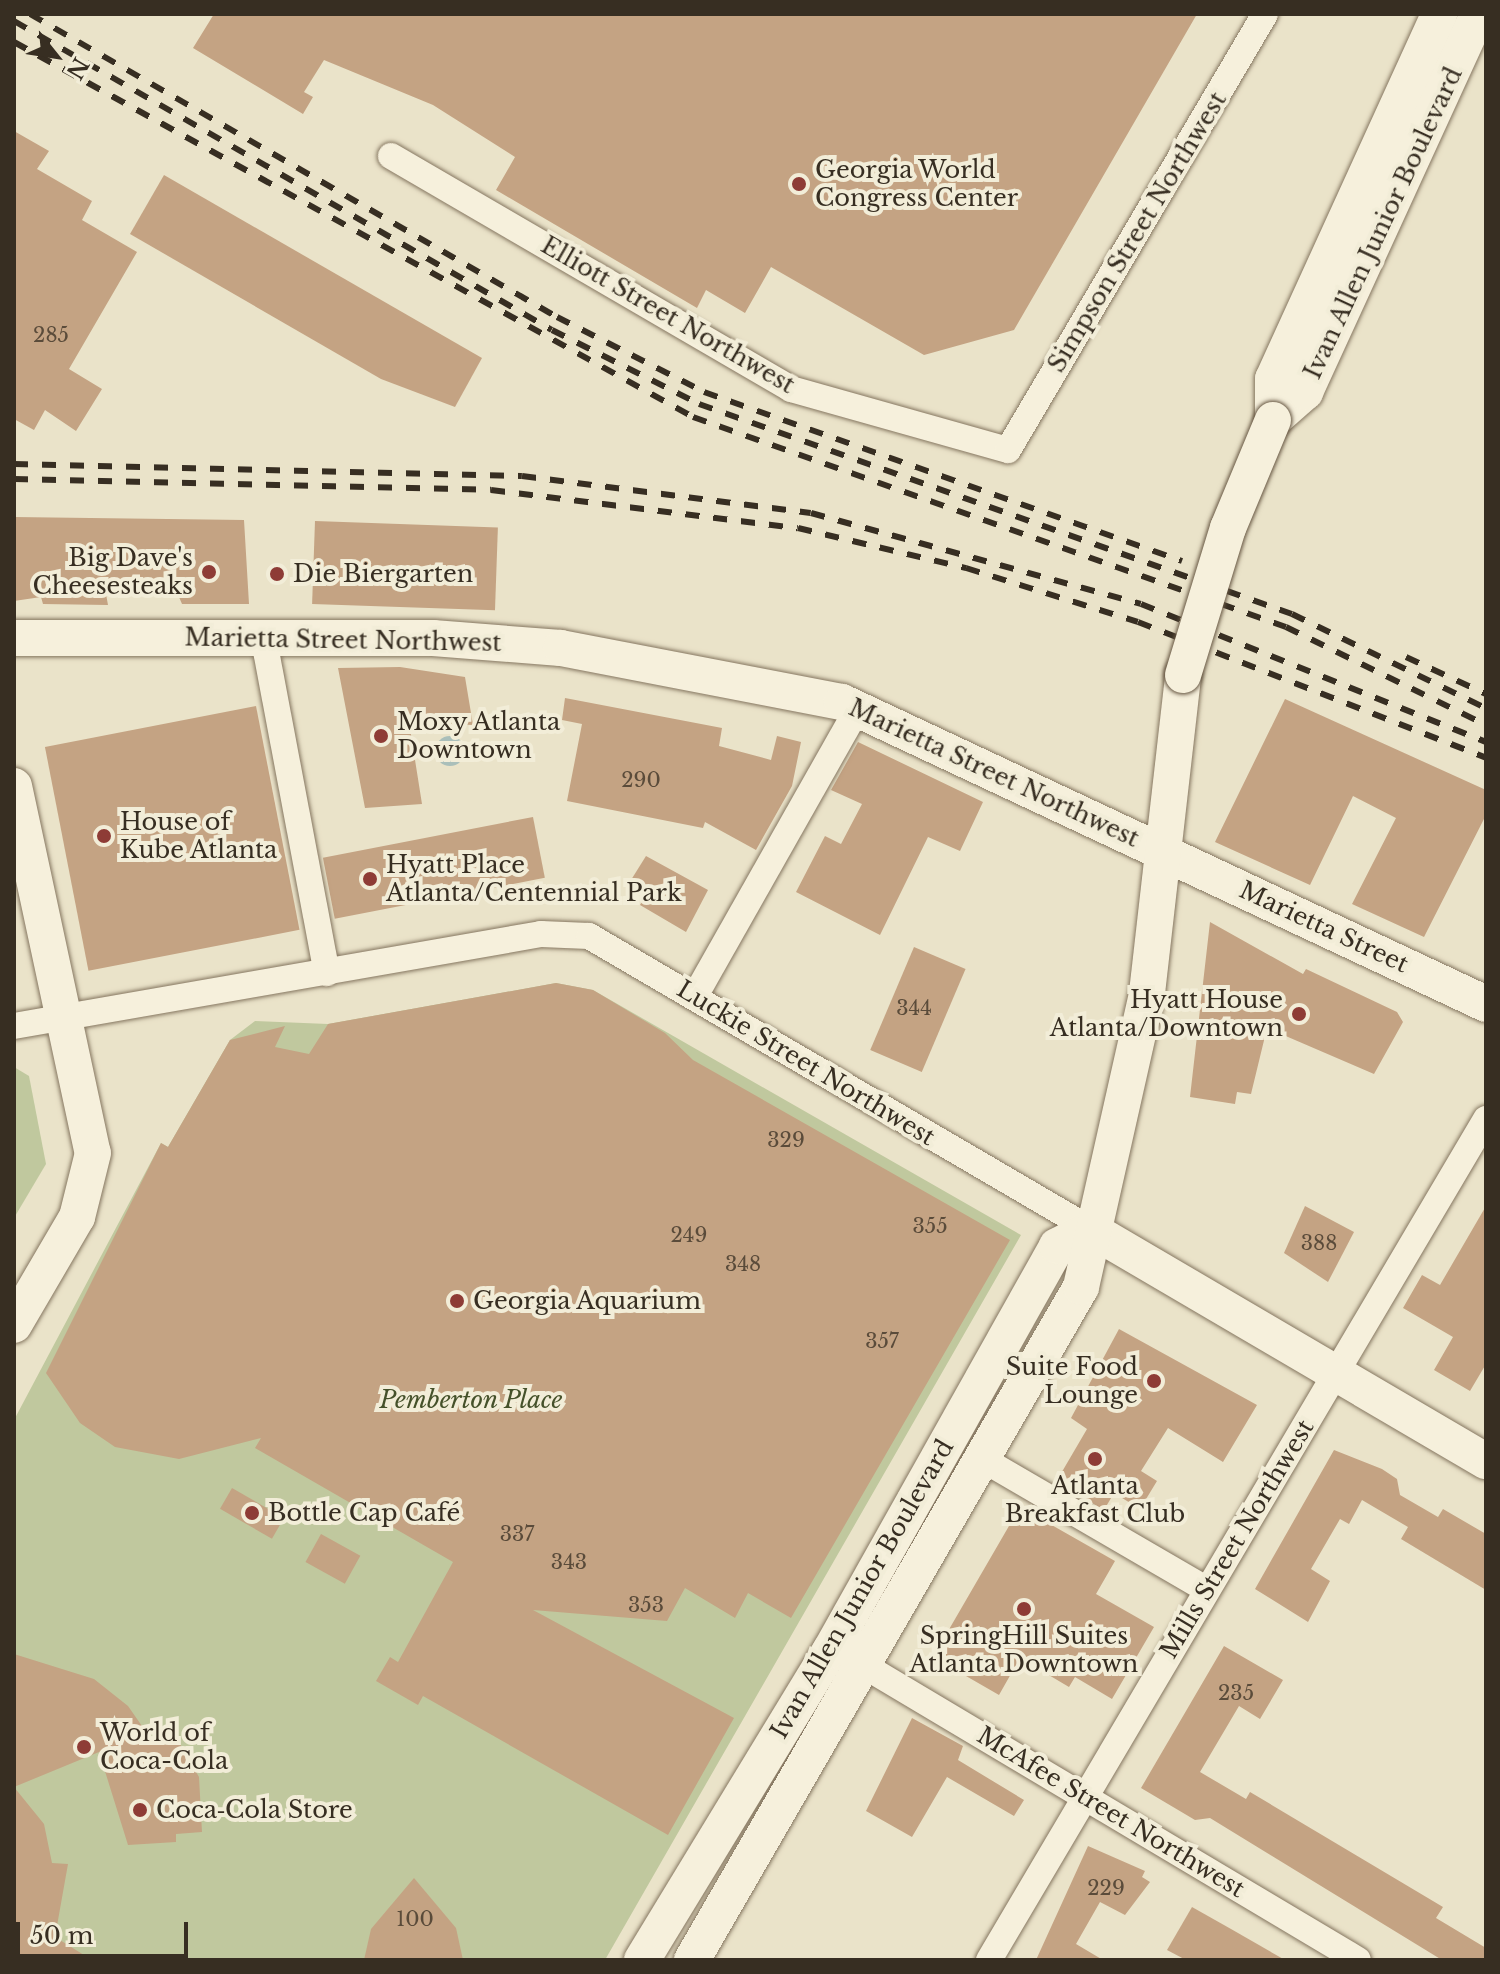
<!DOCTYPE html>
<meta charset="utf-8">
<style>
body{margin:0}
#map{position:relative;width:1500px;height:1974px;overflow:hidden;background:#eae3c9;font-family:"Libre Baskerville",serif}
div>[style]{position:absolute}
.green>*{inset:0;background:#c0c89e}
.water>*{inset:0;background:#aabfba}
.round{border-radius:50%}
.building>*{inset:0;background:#c4a383;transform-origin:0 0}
.roads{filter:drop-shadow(0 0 2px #857660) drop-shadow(0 0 2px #857660)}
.street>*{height:26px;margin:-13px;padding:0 13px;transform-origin:13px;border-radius:13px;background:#f6f0dc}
.secondary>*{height:36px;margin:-18px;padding:0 18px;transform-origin:18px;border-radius:18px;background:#f6f0dc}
.rail>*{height:6px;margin-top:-3px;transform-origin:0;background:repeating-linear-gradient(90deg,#372e22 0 14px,transparent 0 28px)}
.bridges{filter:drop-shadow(0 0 2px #675743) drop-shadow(0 0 2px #675743)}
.secondary-bridge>*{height:36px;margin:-18px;padding:0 18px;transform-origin:18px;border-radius:18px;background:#f6f0dc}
.dots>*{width:22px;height:22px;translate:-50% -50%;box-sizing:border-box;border:4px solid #f2edd8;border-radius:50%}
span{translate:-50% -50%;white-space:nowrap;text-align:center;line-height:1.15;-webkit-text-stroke:8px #f2edd8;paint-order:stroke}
.number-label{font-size:20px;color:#5a4b3a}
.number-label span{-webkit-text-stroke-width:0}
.poi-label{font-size:24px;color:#372e22}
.left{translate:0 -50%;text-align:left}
.right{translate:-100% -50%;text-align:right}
.street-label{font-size:24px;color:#372e22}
.park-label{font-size:24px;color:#45512a;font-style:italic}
.frame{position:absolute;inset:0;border:16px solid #372e22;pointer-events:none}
.north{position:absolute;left:16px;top:16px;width:80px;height:80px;-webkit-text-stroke:6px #f2edd8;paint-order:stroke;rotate:120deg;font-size:22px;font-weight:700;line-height:32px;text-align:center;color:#372e22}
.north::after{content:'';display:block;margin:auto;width:28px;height:36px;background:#372e22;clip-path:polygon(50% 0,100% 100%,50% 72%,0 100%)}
.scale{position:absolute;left:16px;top:1922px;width:172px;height:36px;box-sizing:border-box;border:4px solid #372e22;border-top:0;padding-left:10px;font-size:24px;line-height:28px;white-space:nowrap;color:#372e22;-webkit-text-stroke:6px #f2edd8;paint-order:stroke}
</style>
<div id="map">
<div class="green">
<i style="clip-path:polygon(556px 983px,593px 990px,1021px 1235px,605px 1960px,14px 1960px,14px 1420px,161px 1143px,168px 1147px,230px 1040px,255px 1021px,328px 1024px)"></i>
<i style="clip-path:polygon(14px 1067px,29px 1076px,46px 1164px,14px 1218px)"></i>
</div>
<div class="water">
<i class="round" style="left:435px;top:736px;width:30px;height:30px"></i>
</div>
<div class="building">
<i style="clip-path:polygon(214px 14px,1197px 14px,1014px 330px,924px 355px,771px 267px,745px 313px,706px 290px,697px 308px,496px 190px,515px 157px,433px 105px,324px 60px,304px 92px,313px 97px,303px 114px,193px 48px)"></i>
<i style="clip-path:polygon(14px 131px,49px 151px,37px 169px,92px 201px,82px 220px,137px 252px,69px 369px,102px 389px,76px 431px,45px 410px,34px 430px,14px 419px)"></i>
<i style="clip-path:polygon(164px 175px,482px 358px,455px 407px,381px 379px,130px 234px)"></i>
<i style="clip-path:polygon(14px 517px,244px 520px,249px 604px,182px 604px,176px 590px,106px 594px,108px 605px,43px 604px,41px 597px,14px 601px)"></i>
<i style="left:315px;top:521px;width:183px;height:83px;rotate:2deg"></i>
<i style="clip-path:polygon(400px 667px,465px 677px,473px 725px,409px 722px,422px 804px,365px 808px,338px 668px)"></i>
<i style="clip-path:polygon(565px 698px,722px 728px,719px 746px,771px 760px,777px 736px,801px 742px,792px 786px,756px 850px,705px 822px,703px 828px,567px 801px,582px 724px,562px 720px)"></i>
<i style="clip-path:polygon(1285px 699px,1486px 790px,1486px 815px,1424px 937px,1352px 904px,1396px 818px,1353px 796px,1310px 885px,1215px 842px)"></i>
<i style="left:256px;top:706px;width:228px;height:215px;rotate:79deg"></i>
<i style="clip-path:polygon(858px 742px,983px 802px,960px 851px,928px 837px,880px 935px,796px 892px,825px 836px,841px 844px,862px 804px,831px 790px)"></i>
<i style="left:533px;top:817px;width:62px;height:214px;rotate:79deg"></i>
<i style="clip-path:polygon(646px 856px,708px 890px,686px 932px,640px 905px,648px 891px,631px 880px)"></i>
<i style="clip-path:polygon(1210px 922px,1303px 974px,1306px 969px,1397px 1012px,1403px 1022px,1374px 1074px,1267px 1028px,1251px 1094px,1237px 1092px,1235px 1104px,1190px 1097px)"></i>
<i style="left:914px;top:947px;width:56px;height:112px;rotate:23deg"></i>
<i style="clip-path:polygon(556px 983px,593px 990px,665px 1033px,693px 1060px,1010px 1240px,791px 1618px,748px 1593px,735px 1618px,685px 1588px,667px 1621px,533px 1610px,734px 1718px,668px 1835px,423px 1696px,418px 1705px,376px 1681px,390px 1657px,398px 1662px,453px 1562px,255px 1448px,261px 1438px,179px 1459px,115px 1447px,80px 1423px,46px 1373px,161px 1143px,168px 1147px,230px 1040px,285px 1026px,275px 1047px,309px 1054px,328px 1024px)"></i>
<i style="clip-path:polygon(1305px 1206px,1354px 1232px,1328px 1282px,1284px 1253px)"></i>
<i style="clip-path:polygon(1486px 1206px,1486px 1364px,1470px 1391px,1434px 1370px,1453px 1337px,1403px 1308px,1422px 1275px,1440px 1285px)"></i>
<i style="clip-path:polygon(1119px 1329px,1257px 1405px,1223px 1462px,1168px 1428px,1141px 1471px,1157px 1481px,1140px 1509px,1114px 1493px,1104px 1510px,1056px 1482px,1087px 1429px,1071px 1418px)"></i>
<i style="clip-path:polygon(1334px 1450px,1382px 1469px,1397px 1479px,1400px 1495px,1438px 1517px,1443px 1509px,1486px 1534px,1486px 1590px,1401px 1539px,1408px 1527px,1362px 1500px,1349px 1524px,1340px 1519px,1311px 1569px,1330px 1581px,1308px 1622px,1255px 1589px)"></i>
<i style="left:232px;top:1488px;width:60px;height:24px;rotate:30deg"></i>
<i style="clip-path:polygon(1020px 1507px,1115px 1561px,1096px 1594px,1154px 1627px,1112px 1699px,1075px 1677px,1069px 1687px,1020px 1658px,999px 1695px,933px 1657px)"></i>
<i style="left:321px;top:1534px;width:45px;height:32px;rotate:29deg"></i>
<i style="clip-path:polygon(1224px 1646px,1283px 1680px,1260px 1719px,1239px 1706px,1200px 1772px,1246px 1799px,1250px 1792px,1443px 1907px,1436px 1918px,1486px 1948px,1486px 1960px,1442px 1960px,1210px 1818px,1195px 1820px,1141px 1788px)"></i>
<i style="clip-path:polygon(14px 1654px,94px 1679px,128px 1706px,151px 1739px,173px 1732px,199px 1777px,202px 1832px,176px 1834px,176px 1842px,128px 1845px,99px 1752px,14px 1787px)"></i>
<i style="clip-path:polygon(912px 1718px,963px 1746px,958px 1760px,1024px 1800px,1014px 1816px,947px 1777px,912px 1837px,866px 1811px)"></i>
<i style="clip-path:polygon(14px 1787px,44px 1824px,52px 1863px,68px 1864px,55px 1937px,92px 1960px,14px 1960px)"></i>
<i style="clip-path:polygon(1088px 1846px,1145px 1871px,1142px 1877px,1150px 1882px,1125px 1915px,1100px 1902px,1076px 1944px,1103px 1960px,1036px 1960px)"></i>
<i style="clip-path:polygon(414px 1878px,456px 1928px,463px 1960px,364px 1960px,371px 1929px)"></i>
<i style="clip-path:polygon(1192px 1907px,1231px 1929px,1285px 1960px,1186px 1960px,1167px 1950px)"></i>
</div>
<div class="roads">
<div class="street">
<i style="left:391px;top:156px;width:463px;rotate:30.2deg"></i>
<i style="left:791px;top:389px;width:225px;rotate:15.7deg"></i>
<i style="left:1008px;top:450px;width:506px;rotate:-59.48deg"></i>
<i style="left:263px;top:635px;width:344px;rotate:79.3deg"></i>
<i style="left:695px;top:996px;width:331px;rotate:-60.5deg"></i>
<i style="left:14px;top:1026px;width:535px;rotate:-9.9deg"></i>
<i style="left:541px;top:934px;width:48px;rotate:2.4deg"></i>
<i style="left:589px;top:936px;width:580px;rotate:30.32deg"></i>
<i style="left:984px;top:1460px;width:257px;rotate:30.2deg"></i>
<i style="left:863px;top:1665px;width:576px;rotate:30.79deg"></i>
<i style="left:989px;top:1960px;width:977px;rotate:-59.42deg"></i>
</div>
<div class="secondary">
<i style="left:1273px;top:420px;width:43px;rotate:-41.2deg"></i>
<i style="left:1305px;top:392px;width:416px;rotate:-65.4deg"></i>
<i style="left:1273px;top:420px;width:41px;rotate:-90deg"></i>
<i style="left:1273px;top:379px;width:401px;rotate:-65.5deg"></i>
<i style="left:14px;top:638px;width:419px"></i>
<i style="left:433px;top:638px;width:128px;rotate:4.5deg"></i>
<i style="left:561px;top:648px;width:286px;rotate:10.9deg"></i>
<i style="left:842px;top:702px;width:711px;rotate:25.12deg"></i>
<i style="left:14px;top:786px;width:375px;rotate:77.9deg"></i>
<i style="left:93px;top:1153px;width:66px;rotate:104deg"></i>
<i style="left:77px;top:1217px;width:125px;rotate:120.3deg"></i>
<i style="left:1090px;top:1229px;width:459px;rotate:30.4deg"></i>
<i style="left:642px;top:1960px;width:362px;rotate:-58.7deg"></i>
<i style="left:830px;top:1651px;width:464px;rotate:-60.7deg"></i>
<i style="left:1057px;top:1246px;width:37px;rotate:-27deg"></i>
<i style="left:692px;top:1960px;width:777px;rotate:-59.97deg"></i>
<i style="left:1081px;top:1287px;width:301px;rotate:-77.3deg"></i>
<i style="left:1147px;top:993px;width:320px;rotate:-83.5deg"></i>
</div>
</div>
<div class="rail">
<i style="left:30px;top:14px;width:608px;rotate:29.9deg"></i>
<i style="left:557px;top:317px;width:165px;rotate:27deg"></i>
<i style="left:704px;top:392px;width:507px;rotate:19.47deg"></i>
<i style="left:14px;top:21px;width:620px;rotate:29.87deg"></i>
<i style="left:552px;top:330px;width:165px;rotate:26.7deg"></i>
<i style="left:699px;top:404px;width:629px;rotate:19.5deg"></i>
<i style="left:1292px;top:614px;width:216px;rotate:25.9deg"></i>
<i style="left:14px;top:42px;width:776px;rotate:28.91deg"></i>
<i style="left:693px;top:417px;width:629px;rotate:19.5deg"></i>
<i style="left:1286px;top:627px;width:223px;rotate:26.1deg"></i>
<i style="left:14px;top:464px;width:508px;rotate:1.35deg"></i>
<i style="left:522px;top:476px;width:291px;rotate:7.3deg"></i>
<i style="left:811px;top:513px;width:342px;rotate:15.4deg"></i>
<i style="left:1141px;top:604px;width:372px;rotate:21.8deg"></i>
<i style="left:14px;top:479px;width:477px;rotate:1.3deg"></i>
<i style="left:491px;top:490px;width:309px;rotate:7.1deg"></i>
<i style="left:798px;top:528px;width:173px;rotate:13.4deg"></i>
<i style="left:966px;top:568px;width:180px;rotate:17.4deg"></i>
<i style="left:1138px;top:622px;width:374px;rotate:21.3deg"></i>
<i style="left:1406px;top:657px;width:88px;rotate:24.8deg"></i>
</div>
<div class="bridges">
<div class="secondary-bridge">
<i style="left:1183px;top:675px;width:154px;rotate:-73deg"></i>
<i style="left:1228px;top:528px;width:117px;rotate:-67.4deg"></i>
</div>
</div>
<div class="dots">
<i style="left:799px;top:184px;background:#8e3c36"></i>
<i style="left:209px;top:572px;background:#8e3c36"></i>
<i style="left:277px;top:574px;background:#8e3c36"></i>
<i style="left:381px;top:736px;background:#8e3c36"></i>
<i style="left:104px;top:836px;background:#8e3c36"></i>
<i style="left:370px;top:879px;background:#8e3c36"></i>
<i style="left:1299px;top:1014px;background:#8e3c36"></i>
<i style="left:457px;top:1301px;background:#8e3c36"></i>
<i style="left:1154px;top:1381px;background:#8e3c36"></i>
<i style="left:1095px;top:1459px;background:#8e3c36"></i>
<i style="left:252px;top:1513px;background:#8e3c36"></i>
<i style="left:1024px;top:1609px;background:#8e3c36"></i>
<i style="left:84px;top:1747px;background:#8e3c36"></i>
<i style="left:140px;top:1810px;background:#8e3c36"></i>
</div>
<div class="number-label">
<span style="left:51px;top:335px">285</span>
<span style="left:641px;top:780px">290</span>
<span style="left:914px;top:1008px">344</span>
<span style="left:786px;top:1140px">329</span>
<span style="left:930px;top:1226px">355</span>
<span style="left:689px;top:1235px">249</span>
<span style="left:1319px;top:1243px">388</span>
<span style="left:743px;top:1264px">348</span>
<span style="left:882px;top:1341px">357</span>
<span style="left:517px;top:1534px">337</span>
<span style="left:569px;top:1562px">343</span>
<span style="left:646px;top:1605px">353</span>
<span style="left:1236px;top:1693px">235</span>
<span style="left:1106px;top:1888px">229</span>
<span style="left:415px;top:1919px">100</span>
</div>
<div class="poi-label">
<span class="left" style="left:815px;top:184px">Georgia World<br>Congress Center</span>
<span class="right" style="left:193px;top:572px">Big Dave's<br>Cheesesteaks</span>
<span class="left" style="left:293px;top:574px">Die Biergarten</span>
<span class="left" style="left:397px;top:736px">Moxy Atlanta<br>Downtown</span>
<span class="left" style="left:120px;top:836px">House of<br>Kube Atlanta</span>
<span class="left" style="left:386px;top:879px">Hyatt Place<br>Atlanta/Centennial Park</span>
<span class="right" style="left:1283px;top:1014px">Hyatt House<br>Atlanta/Downtown</span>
<span class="left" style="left:473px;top:1301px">Georgia Aquarium</span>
<span class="right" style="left:1138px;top:1381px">Suite Food<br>Lounge</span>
<span style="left:1095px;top:1500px">Atlanta<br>Breakfast Club</span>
<span class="left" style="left:268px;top:1513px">Bottle Cap Café</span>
<span style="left:1024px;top:1650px">SpringHill Suites<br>Atlanta Downtown</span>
<span class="left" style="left:100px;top:1747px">World of<br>Coca-Cola</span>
<span class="left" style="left:156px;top:1810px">Coca‑Cola Store</span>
</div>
<div class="street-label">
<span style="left:1383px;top:223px;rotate:-65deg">Ivan Allen Junior Boulevard</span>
<span style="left:1137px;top:232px;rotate:-59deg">Simpson Street Northwest</span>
<span style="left:668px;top:315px;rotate:30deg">Elliott Street Northwest</span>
<span style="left:343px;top:640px;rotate:1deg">Marietta Street Northwest</span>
<span style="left:994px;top:773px;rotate:25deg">Marietta Street Northwest</span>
<span style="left:1324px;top:927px;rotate:25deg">Marietta Street</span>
<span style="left:806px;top:1063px;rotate:31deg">Luckie Street Northwest</span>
<span style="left:1237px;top:1539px;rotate:-59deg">Mills Street Northwest</span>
<span style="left:862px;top:1589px;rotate:-60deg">Ivan Allen Junior Boulevard</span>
<span style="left:1111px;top:1812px;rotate:31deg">McAfee Street Northwest</span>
</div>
<div class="park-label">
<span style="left:471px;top:1400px">Pemberton Place</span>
</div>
<div class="frame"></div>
<div class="north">N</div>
<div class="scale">50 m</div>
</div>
